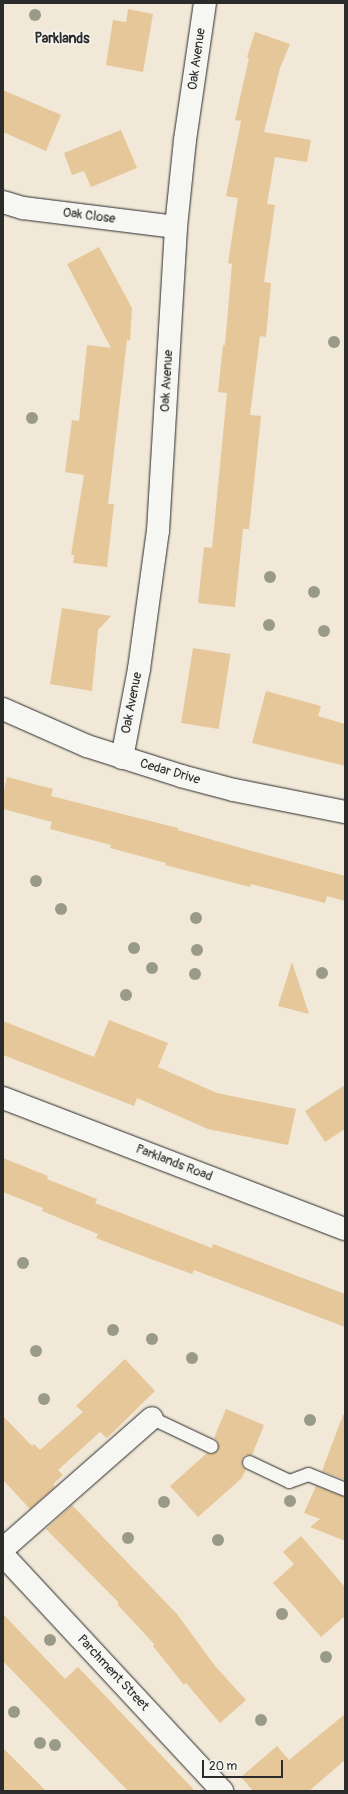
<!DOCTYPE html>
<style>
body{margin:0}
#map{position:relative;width:348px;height:1794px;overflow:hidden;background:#f1e8d7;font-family:Pangolin,sans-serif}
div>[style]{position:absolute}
.building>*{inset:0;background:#e6c799;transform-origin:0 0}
.roads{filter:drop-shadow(0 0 1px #2b2b2b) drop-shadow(0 0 1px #2b2b2b)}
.service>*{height:13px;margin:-6.5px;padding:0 6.5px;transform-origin:6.5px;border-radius:6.5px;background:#f6f6f2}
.minor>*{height:22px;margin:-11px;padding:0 11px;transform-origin:11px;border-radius:11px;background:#f6f6f2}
.trees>*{width:12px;height:12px;margin:-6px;border-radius:50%;background:#9a9a88}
span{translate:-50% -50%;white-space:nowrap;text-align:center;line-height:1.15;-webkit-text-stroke:3px #f6f6f2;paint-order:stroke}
.street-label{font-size:13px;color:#2b2b2b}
.neighbourhood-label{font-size:14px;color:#2b2b2b;font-weight:700}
.frame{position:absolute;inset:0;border:4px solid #2b2b2b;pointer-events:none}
.scale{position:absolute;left:202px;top:1760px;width:81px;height:18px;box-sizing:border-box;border:2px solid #2b2b2b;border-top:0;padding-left:5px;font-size:12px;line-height:14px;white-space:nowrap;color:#2b2b2b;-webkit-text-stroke:3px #f6f6f2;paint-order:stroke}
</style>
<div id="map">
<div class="building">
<i style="clip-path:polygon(128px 9px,153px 14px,143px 72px,106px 65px,113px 20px,126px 22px)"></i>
<i style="clip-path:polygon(255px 32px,290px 44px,280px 68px,264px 132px,311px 140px,307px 162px,275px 157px,267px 204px,275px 205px,264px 282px,271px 283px,266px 337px,260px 336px,250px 415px,261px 416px,249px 529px,243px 529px,235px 607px,198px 603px,204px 547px,212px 548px,227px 393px,218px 392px,223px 345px,225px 345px,232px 264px,228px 263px,238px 198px,226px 196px,241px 121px,235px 120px,249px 58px,247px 57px)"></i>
<i style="clip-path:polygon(3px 90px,61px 115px,46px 151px,3px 132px)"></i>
<i style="clip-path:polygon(121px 130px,137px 168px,91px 187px,84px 171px,72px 175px,64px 153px)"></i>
<i style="clip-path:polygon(99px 247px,132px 308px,130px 341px,127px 340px,108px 504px,114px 504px,107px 567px,73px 563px,74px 555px,71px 555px,84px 475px,65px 472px,72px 420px,79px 421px,87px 345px,111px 348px,67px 264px)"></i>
<i style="clip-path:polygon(62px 608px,111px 616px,98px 630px,92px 691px,50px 684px)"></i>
<i style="left:193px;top:648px;width:38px;height:76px;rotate:9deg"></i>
<i style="clip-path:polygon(266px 691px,321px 706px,318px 716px,345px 724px,345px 766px,252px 743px)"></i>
<i style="clip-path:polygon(7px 777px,53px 789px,51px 796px,178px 828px,178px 830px,248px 850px,345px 876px,345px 901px,327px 896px,325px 903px,251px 884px,250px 887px,165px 865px,166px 863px,110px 848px,111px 845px,50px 829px,52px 822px,3px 809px,3px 794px)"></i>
<i style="clip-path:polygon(292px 962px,309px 1014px,278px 1006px)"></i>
<i style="clip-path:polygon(109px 1020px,168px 1043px,158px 1067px,217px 1093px,296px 1109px,288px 1145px,208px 1129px,137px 1098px,134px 1106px,3px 1055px,3px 1021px,94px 1057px)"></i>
<i style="clip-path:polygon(345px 1085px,345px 1129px,325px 1142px,305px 1111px)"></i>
<i style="clip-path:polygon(3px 1158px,48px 1176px,47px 1179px,97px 1199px,95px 1203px,212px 1248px,213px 1244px,345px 1294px,345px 1327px,194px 1270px,192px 1274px,140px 1255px,96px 1238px,98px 1234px,42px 1211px,43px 1208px,3px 1192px)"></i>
<i style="clip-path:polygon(125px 1359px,155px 1391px,107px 1438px,100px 1432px,58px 1470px,63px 1475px,53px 1484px,55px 1487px,30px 1509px,3px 1480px,3px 1416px,32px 1446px,34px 1444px,40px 1450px,83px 1412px,76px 1406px)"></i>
<i style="clip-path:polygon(226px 1409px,264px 1425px,252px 1455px,245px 1455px,242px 1459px,242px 1466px,246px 1469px,242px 1478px,198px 1517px,170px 1486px,207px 1453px,212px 1454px,218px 1450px,218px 1442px,214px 1438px)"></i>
<i style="clip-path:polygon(343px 1415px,345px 1415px,345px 1480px,322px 1471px)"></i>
<i style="clip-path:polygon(316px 1486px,345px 1497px,345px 1541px,310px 1527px,320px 1519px,304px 1513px)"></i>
<i style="clip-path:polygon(72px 1505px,177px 1614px,215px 1666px,246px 1700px,220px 1723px,186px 1683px,184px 1685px,153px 1646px,154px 1644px,117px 1604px,119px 1603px,46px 1529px)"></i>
<i style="clip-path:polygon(301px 1536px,345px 1587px,345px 1616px,321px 1637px,273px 1583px,294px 1564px,283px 1552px)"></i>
<i style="clip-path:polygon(3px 1614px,65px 1679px,78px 1667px,195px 1791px,128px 1791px,3px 1661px)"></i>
<i style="clip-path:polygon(345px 1714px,345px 1760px,309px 1791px,253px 1791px,241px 1777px,277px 1746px,289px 1760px)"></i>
<i style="clip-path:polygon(3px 1748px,46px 1791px,3px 1791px)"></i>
</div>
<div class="roads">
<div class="service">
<i style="left:152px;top:1418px;width:65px;rotate:25.4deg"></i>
<i style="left:249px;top:1462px;width:44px;rotate:25.4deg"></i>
<i style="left:289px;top:1481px;width:20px;rotate:-20deg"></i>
<i style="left:308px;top:1474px;width:40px;rotate:22deg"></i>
</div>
<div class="minor">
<i style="left:3px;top:202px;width:21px;rotate:17deg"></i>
<i style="left:23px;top:208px;width:154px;rotate:7.1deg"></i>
<i style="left:3px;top:709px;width:92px;rotate:23.8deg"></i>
<i style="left:87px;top:746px;width:99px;rotate:17.7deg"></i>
<i style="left:181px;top:776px;width:55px;rotate:14.8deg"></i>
<i style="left:234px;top:790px;width:113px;rotate:11.2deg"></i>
<i style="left:122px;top:758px;width:91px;rotate:-79.2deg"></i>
<i style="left:139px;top:669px;width:139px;rotate:-82.2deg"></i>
<i style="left:158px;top:531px;width:305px;rotate:-86.6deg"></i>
<i style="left:176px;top:227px;width:87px;rotate:-84.1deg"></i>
<i style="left:185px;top:140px;width:138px;rotate:-81.7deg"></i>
<i style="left:3px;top:1098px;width:366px;rotate:21deg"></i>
<i style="left:3px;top:1549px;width:198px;rotate:-41.3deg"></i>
<i style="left:3px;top:1555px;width:322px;rotate:47.1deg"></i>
</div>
</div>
<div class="trees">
<i style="left:35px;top:15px"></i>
<i style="left:334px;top:342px"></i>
<i style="left:32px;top:418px"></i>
<i style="left:270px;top:577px"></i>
<i style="left:314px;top:592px"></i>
<i style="left:269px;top:625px"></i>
<i style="left:324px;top:631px"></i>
<i style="left:36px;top:881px"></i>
<i style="left:61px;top:909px"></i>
<i style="left:196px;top:918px"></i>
<i style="left:134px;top:948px"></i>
<i style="left:197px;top:950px"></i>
<i style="left:152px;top:968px"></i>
<i style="left:322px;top:973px"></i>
<i style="left:195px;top:974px"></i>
<i style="left:126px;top:995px"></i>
<i style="left:23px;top:1263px"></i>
<i style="left:113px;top:1330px"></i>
<i style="left:152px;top:1339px"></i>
<i style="left:36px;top:1351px"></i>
<i style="left:192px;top:1358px"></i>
<i style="left:44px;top:1399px"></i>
<i style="left:310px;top:1420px"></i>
<i style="left:290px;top:1501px"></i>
<i style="left:164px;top:1502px"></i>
<i style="left:128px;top:1538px"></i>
<i style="left:218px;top:1540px"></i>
<i style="left:282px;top:1614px"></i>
<i style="left:50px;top:1640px"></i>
<i style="left:326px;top:1657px"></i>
<i style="left:14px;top:1712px"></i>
<i style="left:261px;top:1720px"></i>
<i style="left:40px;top:1743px"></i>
<i style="left:55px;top:1745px"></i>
</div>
<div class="street-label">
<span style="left:197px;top:59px;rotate:-82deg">Oak Avenue</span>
<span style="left:89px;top:216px;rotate:7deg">Oak Close</span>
<span style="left:167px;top:381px;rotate:-87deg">Oak Avenue</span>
<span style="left:132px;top:703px;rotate:-79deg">Oak Avenue</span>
<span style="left:170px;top:772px;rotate:16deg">Cedar Drive</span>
<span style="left:174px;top:1163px;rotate:21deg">Parklands Road</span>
<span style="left:113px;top:1673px;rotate:47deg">Parchment Street</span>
</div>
<div class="neighbourhood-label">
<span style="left:62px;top:39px">Parklands</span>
</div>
<div class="frame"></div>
<div class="scale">20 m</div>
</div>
